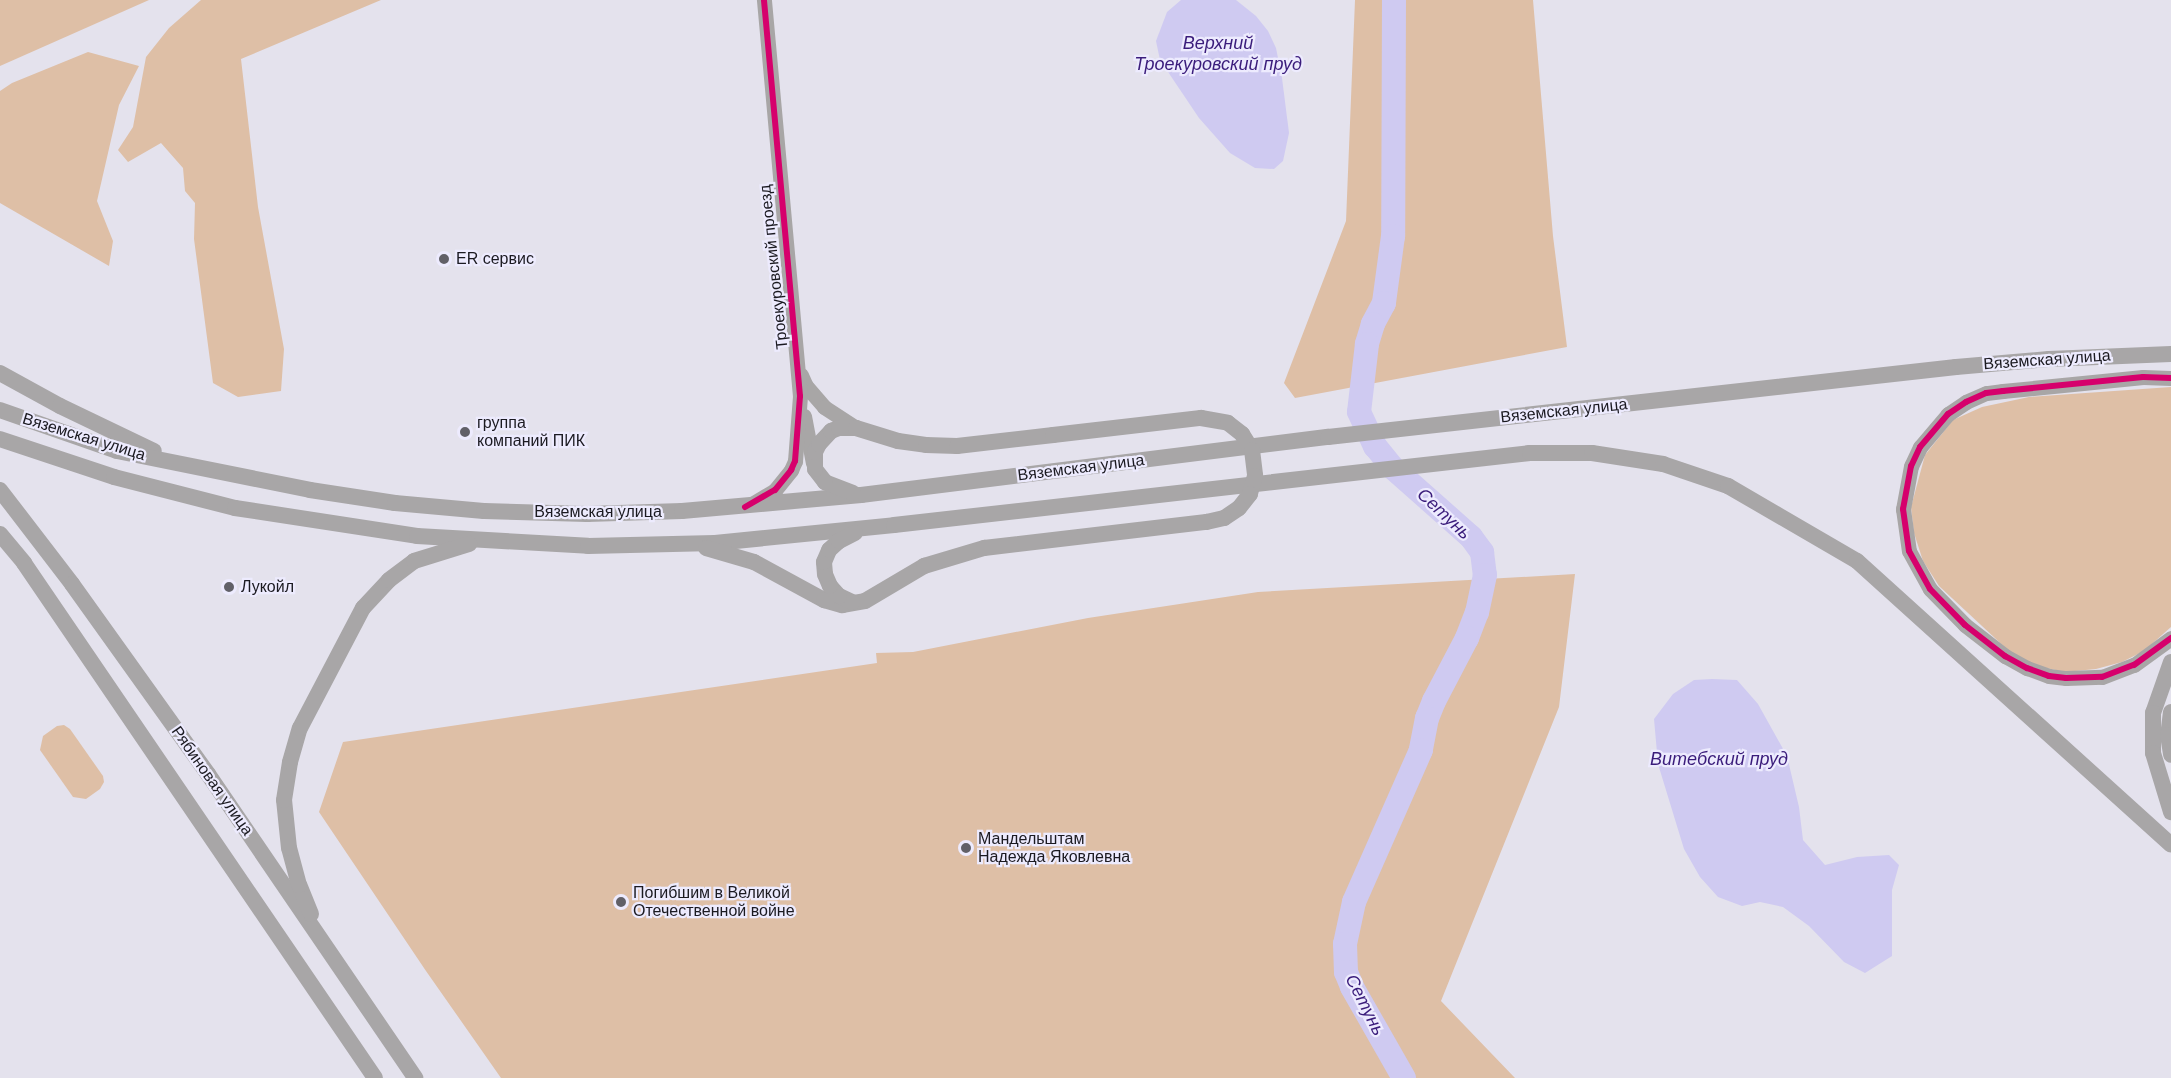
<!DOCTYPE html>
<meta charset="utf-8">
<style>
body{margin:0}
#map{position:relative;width:2171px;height:1078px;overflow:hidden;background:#e4e2ed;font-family:Helvetica,sans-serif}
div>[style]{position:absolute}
.green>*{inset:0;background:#debfa6}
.water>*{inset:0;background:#cfcaf1}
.river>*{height:24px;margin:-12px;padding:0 12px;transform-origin:12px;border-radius:12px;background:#cfcaf1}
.tertiary>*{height:15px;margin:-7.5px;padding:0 7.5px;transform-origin:7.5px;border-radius:7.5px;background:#a8a6a6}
.secondary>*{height:16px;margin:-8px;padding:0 8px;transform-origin:8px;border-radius:8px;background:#a8a6a7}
.secondary-bridge>*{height:16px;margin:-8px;padding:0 8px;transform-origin:8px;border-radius:8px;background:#a8a6a7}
.cycleway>*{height:6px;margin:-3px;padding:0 3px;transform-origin:3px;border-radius:3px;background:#d6006c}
.dots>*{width:16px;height:16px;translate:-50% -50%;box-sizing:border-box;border:3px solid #edebfe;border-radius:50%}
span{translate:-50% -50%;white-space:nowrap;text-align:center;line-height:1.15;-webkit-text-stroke:4.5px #edebfe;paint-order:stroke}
.poi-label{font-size:16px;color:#1b1a21}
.left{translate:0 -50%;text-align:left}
.street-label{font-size:16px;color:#1b1a21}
.water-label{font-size:18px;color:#3a1c7b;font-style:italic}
</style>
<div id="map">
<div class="green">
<i style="clip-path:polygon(0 0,149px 0,0 66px)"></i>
<i style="clip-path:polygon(201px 0,381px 0,241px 59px,258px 207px,284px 349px,281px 391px,238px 397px,213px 383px,194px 239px,195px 203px,185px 191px,183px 168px,161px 143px,128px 162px,118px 150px,133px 127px,146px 57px,169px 28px)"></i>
<i style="clip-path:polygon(1355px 0,1533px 0,1553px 236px,1567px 347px,1295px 398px,1284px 383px,1346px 221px)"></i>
<i style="clip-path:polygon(88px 52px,139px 66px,119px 105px,97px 201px,113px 241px,109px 266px,0 203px,0 91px,12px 83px)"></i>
<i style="clip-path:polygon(2171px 387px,2171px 627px,2144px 651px,2122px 662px,2096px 669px,2065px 672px,2037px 666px,2011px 653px,1939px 586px,1923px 561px,1914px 533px,1911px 507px,1925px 455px,1953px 420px,1982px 407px,2029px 397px)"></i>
<i style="clip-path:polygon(1575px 574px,1559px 707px,1441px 1001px,1515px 1078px,501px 1078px,426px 971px,319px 812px,343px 742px,877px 663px,876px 653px,913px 652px,1088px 618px,1258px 592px)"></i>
<i style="clip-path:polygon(64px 725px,70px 729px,103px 776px,104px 782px,100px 789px,86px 799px,73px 797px,40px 750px,43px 736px,57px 726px)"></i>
</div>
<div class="water">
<i style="clip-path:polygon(1181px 0,1236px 0,1256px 16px,1268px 31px,1276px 48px,1282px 78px,1289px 133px,1283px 161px,1274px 169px,1255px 168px,1230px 153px,1199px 118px,1160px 60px,1156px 41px,1167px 12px)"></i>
<i style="clip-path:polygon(1712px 679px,1737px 680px,1758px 704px,1787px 756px,1799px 807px,1803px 840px,1825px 865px,1857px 857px,1889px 855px,1899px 865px,1892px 890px,1892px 956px,1865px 973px,1844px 962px,1809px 926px,1783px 907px,1760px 902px,1742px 906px,1718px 897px,1700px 877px,1684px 849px,1658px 764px,1654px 719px,1673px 694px,1694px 680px)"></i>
</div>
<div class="river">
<i style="left:1394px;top:0;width:236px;rotate:90.2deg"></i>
<i style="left:1393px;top:236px;width:68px;rotate:97.7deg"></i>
<i style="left:1384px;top:303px;width:24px;rotate:118deg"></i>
<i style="left:1373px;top:324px;width:21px;rotate:107deg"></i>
<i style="left:1367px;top:344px;width:68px;rotate:96.7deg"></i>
<i style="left:1359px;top:412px;width:38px;rotate:65deg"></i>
<i style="left:1375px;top:446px;width:28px;rotate:51deg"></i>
<i style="left:1393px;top:468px;width:104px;rotate:41.5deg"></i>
<i style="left:1471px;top:537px;width:19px;rotate:54deg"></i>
<i style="left:1482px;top:552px;width:23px;rotate:83deg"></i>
<i style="left:1485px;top:575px;width:38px;rotate:102deg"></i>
<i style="left:1477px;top:612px;width:28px;rotate:111deg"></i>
<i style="left:1467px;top:638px;width:71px;rotate:117.6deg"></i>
<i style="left:1434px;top:701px;width:18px;rotate:112deg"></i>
<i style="left:1427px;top:718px;width:33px;rotate:101deg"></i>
<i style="left:1421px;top:750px;width:166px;rotate:113.8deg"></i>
<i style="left:1354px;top:902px;width:43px;rotate:102.1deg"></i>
<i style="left:1345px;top:944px;width:28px;rotate:88deg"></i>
<i style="left:1346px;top:972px;width:16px;rotate:68deg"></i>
<i style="left:1352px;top:987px;width:105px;rotate:60.3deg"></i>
</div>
<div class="tertiary">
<i style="left:801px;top:375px;width:12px;rotate:66deg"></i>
<i style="left:806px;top:386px;width:28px;rotate:49deg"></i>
<i style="left:824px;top:407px;width:38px;rotate:33deg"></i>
<i style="left:2171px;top:378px;width:28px;rotate:-178deg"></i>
<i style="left:2143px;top:377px;width:141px;rotate:174.3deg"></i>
<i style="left:2003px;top:391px;width:17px;rotate:173deg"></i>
<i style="left:1986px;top:393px;width:22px;rotate:156deg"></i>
<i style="left:1966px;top:402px;width:22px;rotate:146deg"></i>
<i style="left:1948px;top:414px;width:43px;rotate:130.3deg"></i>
<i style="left:1920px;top:447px;width:21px;rotate:115deg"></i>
<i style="left:1911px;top:466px;width:44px;rotate:100.5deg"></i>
<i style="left:1903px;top:509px;width:42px;rotate:81.9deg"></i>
<i style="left:1909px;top:551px;width:43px;rotate:61.1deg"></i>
<i style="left:1930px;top:589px;width:50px;rotate:45.8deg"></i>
<i style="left:1965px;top:625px;width:51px;rotate:37.8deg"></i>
<i style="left:2005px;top:656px;width:25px;rotate:29deg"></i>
<i style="left:2027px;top:668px;width:23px;rotate:20deg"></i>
<i style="left:2049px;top:676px;width:17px;rotate:7deg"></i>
<i style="left:2066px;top:678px;width:36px;rotate:-2deg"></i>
<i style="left:2102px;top:677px;width:34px;rotate:-21deg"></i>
<i style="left:2134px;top:665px;width:46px;rotate:-36.1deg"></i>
<i style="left:804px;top:416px;width:48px;rotate:79.2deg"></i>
<i style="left:752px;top:504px;width:27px;rotate:-31deg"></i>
<i style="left:775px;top:490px;width:26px;rotate:-51deg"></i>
<i style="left:791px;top:470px;width:10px;rotate:-66deg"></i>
<i style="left:795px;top:461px;width:65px;rotate:-85.6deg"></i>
<i style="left:800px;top:396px;width:398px;rotate:-95.2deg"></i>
</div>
<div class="secondary">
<i style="left:0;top:373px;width:68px;rotate:28.8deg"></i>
<i style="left:60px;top:406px;width:104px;rotate:25.6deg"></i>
<i style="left:0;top:410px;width:124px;rotate:19.3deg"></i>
<i style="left:117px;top:451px;width:197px;rotate:11.4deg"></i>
<i style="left:310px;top:490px;width:86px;rotate:8.7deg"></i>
<i style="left:395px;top:503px;width:89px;rotate:5.1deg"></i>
<i style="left:484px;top:511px;width:103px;rotate:1.7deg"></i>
<i style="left:587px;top:514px;width:95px;rotate:-1.8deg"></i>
<i style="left:682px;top:511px;width:180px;rotate:-5.1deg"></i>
<i style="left:861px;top:495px;width:471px;rotate:-7.1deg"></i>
<i style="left:1328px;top:437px;width:632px;rotate:-6.36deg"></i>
<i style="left:1956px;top:367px;width:93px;rotate:-4.9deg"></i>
<i style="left:2049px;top:359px;width:122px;rotate:-2.3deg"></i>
<i style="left:0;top:439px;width:120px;rotate:18.4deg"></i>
<i style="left:114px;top:477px;width:125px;rotate:14.4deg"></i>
<i style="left:235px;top:508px;width:184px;rotate:8.7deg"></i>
<i style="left:417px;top:536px;width:171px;rotate:3.3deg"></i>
<i style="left:588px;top:546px;width:127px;rotate:-1.4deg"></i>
<i style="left:715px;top:543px;width:180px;rotate:-5.7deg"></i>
<i style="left:894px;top:525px;width:640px;rotate:-6.46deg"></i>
<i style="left:1530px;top:453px;width:62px"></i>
<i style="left:1592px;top:453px;width:72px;rotate:8.8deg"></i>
<i style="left:1663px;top:464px;width:69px;rotate:18.7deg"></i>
<i style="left:1728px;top:486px;width:149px;rotate:30.2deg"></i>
<i style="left:1857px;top:561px;width:423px;rotate:42.1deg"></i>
<i style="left:0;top:490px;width:118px;rotate:52.5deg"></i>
<i style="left:72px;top:584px;width:234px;rotate:54.4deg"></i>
<i style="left:208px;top:774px;width:368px;rotate:55.7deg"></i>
<i style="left:853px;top:493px;width:30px;rotate:-159deg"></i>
<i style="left:825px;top:482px;width:16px;rotate:-128deg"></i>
<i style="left:815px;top:469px;width:17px;rotate:-90deg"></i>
<i style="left:815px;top:452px;width:9px;rotate:-63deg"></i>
<i style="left:819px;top:444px;width:18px;rotate:-47deg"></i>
<i style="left:831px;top:431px;width:9px;rotate:-21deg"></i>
<i style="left:839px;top:428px;width:17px"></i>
<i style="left:856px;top:428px;width:44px;rotate:17.2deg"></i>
<i style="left:898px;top:441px;width:28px;rotate:8deg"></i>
<i style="left:926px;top:445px;width:31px;rotate:2deg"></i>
<i style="left:957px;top:446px;width:97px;rotate:-6.5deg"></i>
<i style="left:0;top:534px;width:38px;rotate:50deg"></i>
<i style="left:24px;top:563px;width:623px;rotate:55.72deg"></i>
<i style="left:706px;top:548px;width:50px;rotate:16.3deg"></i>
<i style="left:754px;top:562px;width:80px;rotate:28.5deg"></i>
<i style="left:824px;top:600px;width:19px;rotate:16deg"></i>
<i style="left:842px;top:605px;width:23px;rotate:-10deg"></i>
<i style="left:865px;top:601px;width:69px;rotate:-30.7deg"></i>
<i style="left:924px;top:566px;width:63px;rotate:-16.7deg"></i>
<i style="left:984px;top:548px;width:224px;rotate:-6.7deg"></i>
<i style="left:852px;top:602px;width:14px;rotate:-155deg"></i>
<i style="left:839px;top:596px;width:13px;rotate:-132deg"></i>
<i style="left:830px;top:586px;width:13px;rotate:-113deg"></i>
<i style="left:825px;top:574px;width:12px;rotate:-95deg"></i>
<i style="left:824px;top:562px;width:13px;rotate:-67deg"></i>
<i style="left:829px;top:550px;width:13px;rotate:-42deg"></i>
<i style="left:839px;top:541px;width:18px;rotate:-27deg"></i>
<i style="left:2171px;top:662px;width:54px;rotate:109.4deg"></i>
<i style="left:2153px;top:713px;width:40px;rotate:90deg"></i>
<i style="left:2153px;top:753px;width:62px;rotate:73deg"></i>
<i style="left:2171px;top:712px;width:23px;rotate:97deg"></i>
<i style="left:2168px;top:735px;width:20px;rotate:81deg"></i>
<i style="left:311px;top:914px;width:31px;rotate:-112deg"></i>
<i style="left:299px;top:885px;width:38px;rotate:-105deg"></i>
<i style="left:289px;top:848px;width:48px;rotate:-95.9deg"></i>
<i style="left:284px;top:800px;width:38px;rotate:-81deg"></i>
<i style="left:290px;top:762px;width:35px;rotate:-74deg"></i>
<i style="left:300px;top:728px;width:136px;rotate:-62.3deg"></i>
<i style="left:363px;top:608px;width:38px;rotate:-47deg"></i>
<i style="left:389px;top:580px;width:31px;rotate:-37deg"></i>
<i style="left:414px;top:561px;width:58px;rotate:-17.2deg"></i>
</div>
<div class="secondary-bridge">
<i style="left:1053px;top:435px;width:149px;rotate:-6.6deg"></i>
<i style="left:1201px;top:418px;width:27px;rotate:10deg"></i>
<i style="left:1228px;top:423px;width:18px;rotate:38deg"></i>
<i style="left:1242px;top:434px;width:19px;rotate:58deg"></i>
<i style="left:1252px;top:450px;width:26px;rotate:83deg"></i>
<i style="left:1255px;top:476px;width:19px;rotate:106deg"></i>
<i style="left:1250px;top:494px;width:18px;rotate:128deg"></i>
<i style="left:1239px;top:508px;width:18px;rotate:146deg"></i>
<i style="left:1224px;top:518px;width:18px;rotate:167deg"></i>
</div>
<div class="cycleway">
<i style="left:2171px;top:378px;width:28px;rotate:-178deg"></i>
<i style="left:2143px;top:377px;width:141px;rotate:174.3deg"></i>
<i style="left:2003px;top:391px;width:17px;rotate:173deg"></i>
<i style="left:1986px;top:393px;width:22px;rotate:156deg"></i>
<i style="left:1966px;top:402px;width:22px;rotate:146deg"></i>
<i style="left:1948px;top:414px;width:43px;rotate:130.3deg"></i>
<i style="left:1920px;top:447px;width:21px;rotate:115deg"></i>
<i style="left:1911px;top:466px;width:44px;rotate:100.5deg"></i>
<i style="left:1903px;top:509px;width:42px;rotate:81.9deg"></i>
<i style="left:1909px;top:551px;width:43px;rotate:61.1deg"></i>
<i style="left:1930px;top:589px;width:50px;rotate:45.8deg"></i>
<i style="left:1965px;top:625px;width:51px;rotate:37.8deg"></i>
<i style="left:2005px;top:656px;width:25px;rotate:29deg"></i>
<i style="left:2027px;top:668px;width:23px;rotate:20deg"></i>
<i style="left:2049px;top:676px;width:17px;rotate:7deg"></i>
<i style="left:2066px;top:678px;width:36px;rotate:-2deg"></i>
<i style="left:2102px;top:677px;width:34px;rotate:-21deg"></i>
<i style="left:2134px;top:665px;width:46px;rotate:-36.1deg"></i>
<i style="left:745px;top:507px;width:34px;rotate:-30deg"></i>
<i style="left:775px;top:490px;width:26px;rotate:-51deg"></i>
<i style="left:791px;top:470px;width:10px;rotate:-66deg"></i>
<i style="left:795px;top:461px;width:65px;rotate:-85.6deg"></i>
<i style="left:800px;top:396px;width:398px;rotate:-95.2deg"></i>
</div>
<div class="dots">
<i style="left:444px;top:259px;background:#616068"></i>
<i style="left:465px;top:432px;background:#616068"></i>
<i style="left:229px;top:587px;background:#616068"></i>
<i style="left:966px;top:848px;background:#616068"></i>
<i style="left:621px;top:902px;background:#616068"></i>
</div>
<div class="poi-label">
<span class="left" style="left:456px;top:259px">ER сервис</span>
<span class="left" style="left:477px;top:432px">группа<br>компаний ПИК</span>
<span class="left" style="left:241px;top:587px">Лукойл</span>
<span class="left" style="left:978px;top:848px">Мандельштам<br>Надежда Яковлевна</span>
<span class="left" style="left:633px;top:902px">Погибшим в Великой<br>Отечественной войне</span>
</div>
<div class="street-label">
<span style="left:774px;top:267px;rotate:-96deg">Троекуровский проезд</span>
<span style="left:2047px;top:360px;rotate:-4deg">Вяземская улица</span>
<span style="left:1564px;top:411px;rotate:-6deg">Вяземская улица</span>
<span style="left:84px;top:437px;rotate:17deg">Вяземская улица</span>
<span style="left:1081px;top:468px;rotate:-7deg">Вяземская улица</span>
<span style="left:598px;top:512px">Вяземская улица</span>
<span style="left:212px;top:781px;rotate:55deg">Рябиновая улица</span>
</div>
<div class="water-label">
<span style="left:1218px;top:54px">Верхний<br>Троекуровский пруд</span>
<span style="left:1444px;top:514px;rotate:43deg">Сетунь</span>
<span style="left:1719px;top:759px">Витебский пруд</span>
<span style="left:1365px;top:1005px;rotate:63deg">Сетунь</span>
</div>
</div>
